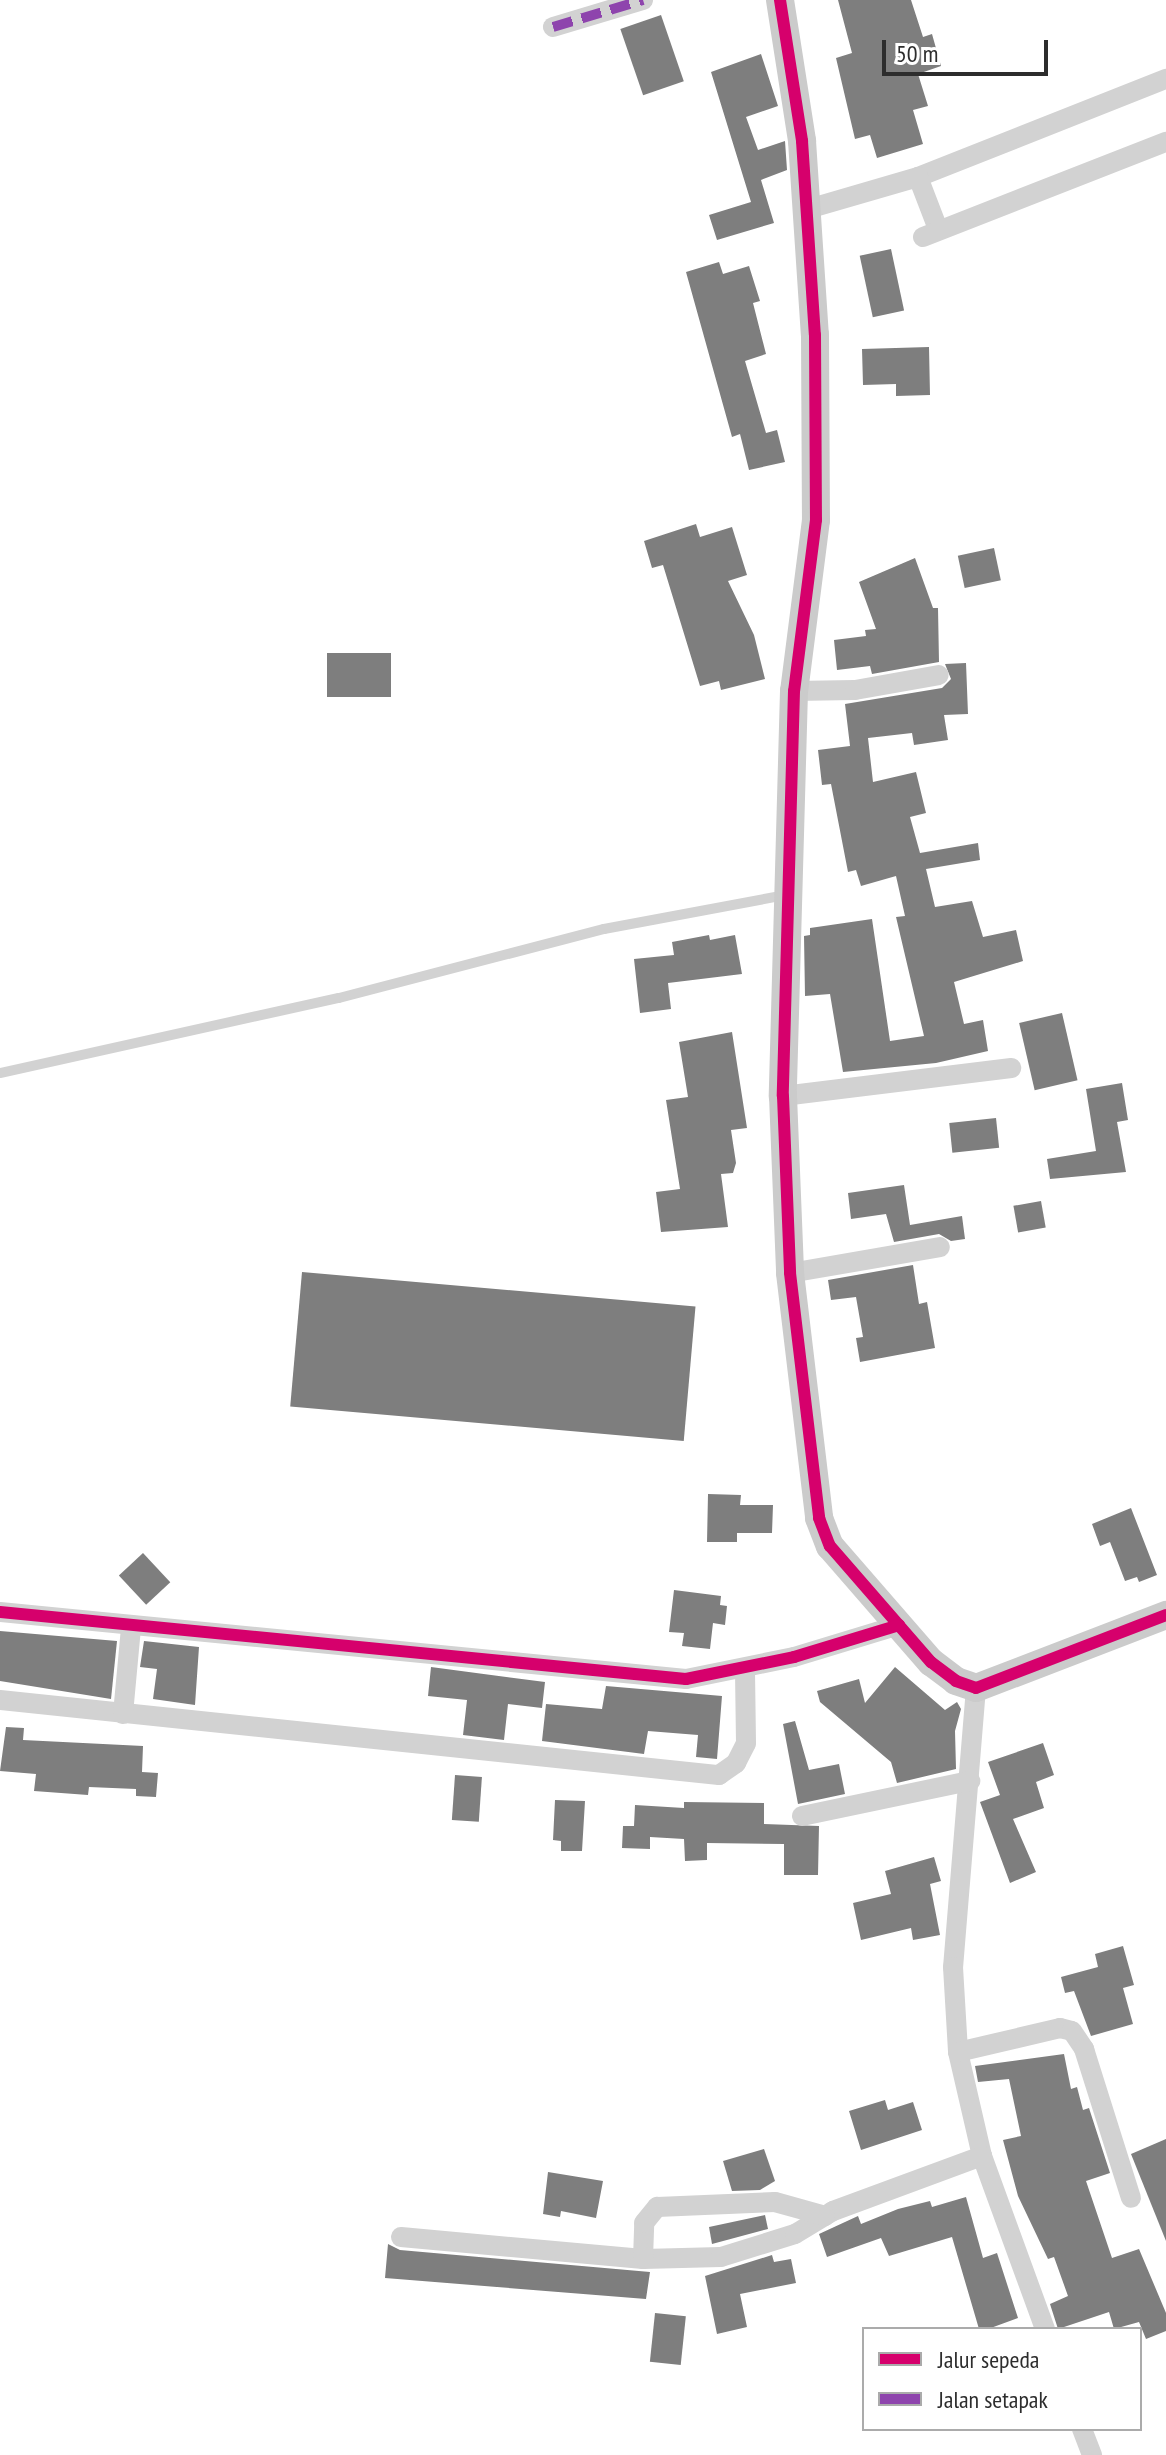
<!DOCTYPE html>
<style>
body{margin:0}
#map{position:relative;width:1166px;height:2455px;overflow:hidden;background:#fff;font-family:"PT Sans Narrow",sans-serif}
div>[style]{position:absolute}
.building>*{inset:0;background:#7e7e7e;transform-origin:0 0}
.lane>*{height:10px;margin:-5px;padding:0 5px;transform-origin:5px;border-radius:5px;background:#d2d2d2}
.street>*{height:20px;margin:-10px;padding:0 10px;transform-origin:10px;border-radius:10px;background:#d2d2d2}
.secondary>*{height:28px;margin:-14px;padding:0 14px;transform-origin:14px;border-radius:14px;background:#cbcbcb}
.quiet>*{height:10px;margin-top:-5px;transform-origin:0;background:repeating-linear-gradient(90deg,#8e44ad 0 20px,transparent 0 30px)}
.cycleway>*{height:12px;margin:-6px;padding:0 6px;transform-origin:6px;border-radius:6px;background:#d6006c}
span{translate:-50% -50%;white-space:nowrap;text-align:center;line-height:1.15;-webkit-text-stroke:8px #fff;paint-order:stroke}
.legend{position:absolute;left:862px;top:2327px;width:280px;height:104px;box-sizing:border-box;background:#fff;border:2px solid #ababab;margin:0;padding:10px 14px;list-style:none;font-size:24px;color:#2d2d2d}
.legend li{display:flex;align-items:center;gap:16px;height:40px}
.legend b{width:40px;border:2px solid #ababab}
.scale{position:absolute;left:882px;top:40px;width:166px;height:36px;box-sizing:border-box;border:4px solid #2d2d2d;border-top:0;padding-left:10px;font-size:24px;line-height:28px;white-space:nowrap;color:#2d2d2d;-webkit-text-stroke:6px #fff;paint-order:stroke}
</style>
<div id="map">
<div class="building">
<i style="clip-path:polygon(838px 0,911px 0,923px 37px,932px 34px,941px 66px,918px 74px,928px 106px,913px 110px,923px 144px,877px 158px,870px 135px,855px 139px,836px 58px,852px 53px)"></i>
<i style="left:661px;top:15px;width:70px;height:43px;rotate:71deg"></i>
<i style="clip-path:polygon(761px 54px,778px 106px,746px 117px,758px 150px,785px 141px,787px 170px,761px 180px,774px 223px,717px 240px,709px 215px,751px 202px,711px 72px)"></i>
<i style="left:891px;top:249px;width:63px;height:32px;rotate:78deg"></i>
<i style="clip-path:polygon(719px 262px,723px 274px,749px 266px,760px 301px,753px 303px,766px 354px,745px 361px,766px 433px,777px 430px,785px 462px,749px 470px,740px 434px,732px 437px,686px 272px)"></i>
<i style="clip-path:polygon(929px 347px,930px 395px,896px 396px,896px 384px,863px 385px,862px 349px)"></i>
<i style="clip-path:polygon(696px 524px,700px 537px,732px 527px,747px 575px,728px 581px,754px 635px,765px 679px,721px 690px,719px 681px,700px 686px,663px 565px,652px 568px,644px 541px)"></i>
<i style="left:994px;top:548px;width:33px;height:37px;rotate:78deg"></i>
<i style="clip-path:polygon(915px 558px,933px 608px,938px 608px,939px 662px,872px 674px,870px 666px,837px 670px,834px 640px,866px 636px,865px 630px,876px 629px,859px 582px)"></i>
<i style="left:327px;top:653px;width:64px;height:44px"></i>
<i style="clip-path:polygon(966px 663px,968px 714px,944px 715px,948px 740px,914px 745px,912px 733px,868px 738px,873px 782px,916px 772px,926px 813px,910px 817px,920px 853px,978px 843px,980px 860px,926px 869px,935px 907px,972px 901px,983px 937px,1016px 930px,1023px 961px,954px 982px,964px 1024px,983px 1020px,988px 1051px,936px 1063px,843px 1072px,830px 994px,805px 996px,804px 936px,810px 935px,810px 928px,872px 919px,890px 1041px,924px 1036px,896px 917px,905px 916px,896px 876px,861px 886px,856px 870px,848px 872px,831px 784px,822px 785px,818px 750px,850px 746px,845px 704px,942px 688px,951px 679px,945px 664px)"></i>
<i style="clip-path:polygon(709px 935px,710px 940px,735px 935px,742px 974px,668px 983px,671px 1009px,640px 1013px,634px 959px,674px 955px,672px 942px)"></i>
<i style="left:1062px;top:1013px;width:69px;height:44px;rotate:77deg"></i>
<i style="clip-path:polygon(732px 1032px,747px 1128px,731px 1130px,736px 1163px,733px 1173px,721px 1174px,728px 1227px,661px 1232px,656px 1192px,680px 1189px,666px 1100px,688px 1097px,679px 1042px)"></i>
<i style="clip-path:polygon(1122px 1083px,1128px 1120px,1117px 1122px,1126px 1172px,1050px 1179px,1047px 1159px,1096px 1151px,1086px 1089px)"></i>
<i style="left:996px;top:1118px;width:30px;height:47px;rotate:84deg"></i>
<i style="clip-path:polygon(904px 1185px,910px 1225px,962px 1216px,965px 1239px,951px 1241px,939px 1234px,894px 1242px,886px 1214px,851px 1219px,848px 1193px)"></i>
<i style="left:1041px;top:1201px;width:27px;height:28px;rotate:80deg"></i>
<i style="clip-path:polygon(913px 1265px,919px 1304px,927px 1302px,935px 1348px,860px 1362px,856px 1338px,863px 1337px,856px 1297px,831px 1300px,828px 1280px)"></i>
<i style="left:302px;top:1272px;width:395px;height:135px;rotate:5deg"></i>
<i style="clip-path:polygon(708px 1494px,741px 1495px,740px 1505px,773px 1505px,772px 1533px,737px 1533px,737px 1542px,707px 1542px)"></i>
<i style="clip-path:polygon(1131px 1508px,1157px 1575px,1139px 1582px,1137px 1577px,1125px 1581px,1110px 1542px,1100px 1546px,1092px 1524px)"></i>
<i style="left:143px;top:1553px;width:40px;height:33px;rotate:47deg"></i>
<i style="clip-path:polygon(674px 1590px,721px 1596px,720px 1605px,727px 1606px,725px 1625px,713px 1623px,710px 1649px,682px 1646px,684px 1633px,669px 1632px)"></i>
<i style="clip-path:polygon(0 1631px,117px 1641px,111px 1699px,0 1681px)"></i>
<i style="clip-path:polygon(144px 1641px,199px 1647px,195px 1705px,153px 1699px,157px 1669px,140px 1667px)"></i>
<i style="clip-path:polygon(431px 1667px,545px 1682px,542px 1708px,508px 1704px,504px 1740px,463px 1735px,467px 1700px,428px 1696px)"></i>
<i style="clip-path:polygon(895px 1667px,945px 1710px,957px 1702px,961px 1709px,955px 1731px,956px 1769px,897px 1783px,891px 1762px,820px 1702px,817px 1691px,859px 1679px,865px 1703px)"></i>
<i style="clip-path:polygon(606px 1686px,722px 1696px,717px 1759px,696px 1757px,698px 1735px,648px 1731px,644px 1754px,542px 1741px,546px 1704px,602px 1709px)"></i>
<i style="clip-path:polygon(795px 1721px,809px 1770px,839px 1764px,845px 1794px,798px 1804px,783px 1724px)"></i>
<i style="clip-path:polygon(6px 1727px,24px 1728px,23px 1740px,143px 1746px,142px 1772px,158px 1773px,156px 1797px,136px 1796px,136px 1789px,89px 1787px,88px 1795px,34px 1791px,36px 1774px,0 1771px)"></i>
<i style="clip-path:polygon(1043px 1743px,1054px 1775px,1036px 1782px,1044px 1808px,1013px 1819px,1036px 1872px,1010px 1883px,980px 1802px,1000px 1795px,988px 1762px)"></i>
<i style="left:455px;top:1775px;width:27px;height:45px;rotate:4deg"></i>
<i style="clip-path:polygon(555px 1800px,585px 1801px,582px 1851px,561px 1851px,561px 1841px,553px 1840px)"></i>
<i style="clip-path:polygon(684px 1802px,764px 1803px,764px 1824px,819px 1826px,818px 1875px,784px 1875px,784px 1844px,707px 1843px,707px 1860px,685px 1861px,684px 1839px,650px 1837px,650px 1849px,622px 1848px,623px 1826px,634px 1826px,635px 1805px,684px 1808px)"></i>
<i style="clip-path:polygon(934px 1857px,941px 1881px,930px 1884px,940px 1935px,913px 1940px,911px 1928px,861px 1940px,853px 1903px,891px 1894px,885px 1871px)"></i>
<i style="clip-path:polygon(1123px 1946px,1134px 1985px,1123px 1988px,1133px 2024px,1091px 2036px,1074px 1991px,1065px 1993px,1061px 1977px,1098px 1967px,1095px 1954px)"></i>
<i style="clip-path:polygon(1064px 2054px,1071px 2089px,1077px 2087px,1083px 2110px,1089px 2108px,1110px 2173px,1086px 2181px,1112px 2258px,1139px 2249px,1166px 2313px,1166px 2331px,1146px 2339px,1139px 2322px,1114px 2329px,1109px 2312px,1058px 2329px,1050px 2304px,1068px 2296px,1054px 2257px,1048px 2259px,1018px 2196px,1003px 2140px,1021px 2136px,1009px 2079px,978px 2082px,975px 2066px)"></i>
<i style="clip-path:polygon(885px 2100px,888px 2110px,913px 2102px,922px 2130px,861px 2150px,849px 2111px)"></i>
<i style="clip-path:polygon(1166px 2139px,1166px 2241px,1131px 2154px)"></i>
<i style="clip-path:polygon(764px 2149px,775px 2181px,760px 2190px,732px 2191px,723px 2161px)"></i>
<i style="clip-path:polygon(548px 2172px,603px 2181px,596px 2218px,561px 2211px,560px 2217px,543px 2214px)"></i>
<i style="clip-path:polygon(966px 2197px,983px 2258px,997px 2253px,1018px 2318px,988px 2329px,979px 2329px,952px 2237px,889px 2256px,881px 2238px,827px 2257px,819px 2234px,858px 2216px,861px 2224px,898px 2209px,930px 2201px,932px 2207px)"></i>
<i style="clip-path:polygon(765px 2215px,768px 2229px,712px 2244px,709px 2227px)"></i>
<i style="clip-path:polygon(388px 2244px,400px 2250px,650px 2272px,646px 2299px,385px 2278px)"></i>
<i style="clip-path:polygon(772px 2255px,774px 2262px,791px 2259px,796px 2283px,740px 2294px,747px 2327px,717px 2334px,705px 2276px)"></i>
<i style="left:655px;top:2313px;width:31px;height:49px;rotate:6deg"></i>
</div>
<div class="lane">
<i style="left:0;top:1073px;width:347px;rotate:-12.5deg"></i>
<i style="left:339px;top:998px;width:274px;rotate:-14.6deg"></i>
<i style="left:604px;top:929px;width:184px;rotate:-10.6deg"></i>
</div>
<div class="street">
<i style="left:553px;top:27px;width:94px;rotate:-16.7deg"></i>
<i style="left:918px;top:177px;width:267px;rotate:-21.6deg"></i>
<i style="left:808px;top:209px;width:115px;rotate:-16.2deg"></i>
<i style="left:918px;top:177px;width:56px;rotate:69deg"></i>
<i style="left:923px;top:237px;width:261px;rotate:-21.4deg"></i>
<i style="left:794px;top:691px;width:61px;rotate:-0.9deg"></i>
<i style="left:855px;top:690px;width:85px;rotate:-10.1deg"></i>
<i style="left:783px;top:1096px;width:230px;rotate:-7deg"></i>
<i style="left:790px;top:1273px;width:152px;rotate:-9.8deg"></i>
<i style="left:0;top:1612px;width:689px;rotate:5.58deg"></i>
<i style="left:686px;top:1679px;width:110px;rotate:-11.5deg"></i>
<i style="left:794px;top:1657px;width:110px;rotate:-16.9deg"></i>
<i style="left:976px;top:1688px;width:280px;rotate:94.7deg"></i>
<i style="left:953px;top:1967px;width:85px;rotate:86.6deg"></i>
<i style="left:958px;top:2052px;width:107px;rotate:77deg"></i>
<i style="left:982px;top:2156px;width:184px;rotate:70deg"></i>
<i style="left:0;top:1700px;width:723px;rotate:5.96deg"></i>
<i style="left:719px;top:1775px;width:21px;rotate:-35deg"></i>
<i style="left:736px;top:1763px;width:22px;rotate:-63deg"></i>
<i style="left:746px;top:1743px;width:75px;rotate:-90.8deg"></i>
<i style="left:123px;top:1714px;width:87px;rotate:-84.7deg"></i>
<i style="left:802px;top:1816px;width:172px;rotate:-11.8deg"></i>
<i style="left:958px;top:2052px;width:105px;rotate:-13.2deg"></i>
<i style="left:1060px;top:2028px;width:12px;rotate:14deg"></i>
<i style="left:1072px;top:2031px;width:22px;rotate:56deg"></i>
<i style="left:1084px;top:2049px;width:156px;rotate:72.5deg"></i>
<i style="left:401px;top:2237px;width:243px;rotate:5.2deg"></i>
<i style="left:643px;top:2259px;width:78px;rotate:-1.5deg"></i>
<i style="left:721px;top:2257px;width:77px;rotate:-17.3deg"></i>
<i style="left:795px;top:2234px;width:44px;rotate:-31.2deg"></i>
<i style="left:833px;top:2211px;width:159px;rotate:-20.3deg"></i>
<i style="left:643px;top:2259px;width:36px;rotate:-88deg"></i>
<i style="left:644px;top:2223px;width:21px;rotate:-51deg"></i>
<i style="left:657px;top:2207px;width:118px;rotate:-2.4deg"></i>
<i style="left:775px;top:2202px;width:52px;rotate:15.6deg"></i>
<i style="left:1082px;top:2429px;width:28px;rotate:69deg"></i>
</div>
<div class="secondary">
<i style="left:780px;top:0;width:143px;rotate:81.1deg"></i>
<i style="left:802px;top:141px;width:194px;rotate:86.2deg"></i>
<i style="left:815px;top:335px;width:185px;rotate:89.7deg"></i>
<i style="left:816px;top:520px;width:172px;rotate:97.3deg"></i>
<i style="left:794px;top:691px;width:405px;rotate:91.6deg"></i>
<i style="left:783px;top:1096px;width:177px;rotate:87.7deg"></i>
<i style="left:790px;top:1273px;width:247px;rotate:83.2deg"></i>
<i style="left:819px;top:1518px;width:30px;rotate:69deg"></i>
<i style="left:830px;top:1546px;width:154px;rotate:49deg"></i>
<i style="left:931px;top:1662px;width:31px;rotate:37deg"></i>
<i style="left:956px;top:1681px;width:21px;rotate:19deg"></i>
<i style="left:976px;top:1688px;width:204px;rotate:-21deg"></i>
</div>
<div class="quiet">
<i style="left:553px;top:27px;width:94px;rotate:-16.7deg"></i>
</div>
<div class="cycleway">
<i style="left:780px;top:0;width:143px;rotate:81.1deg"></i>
<i style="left:802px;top:141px;width:194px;rotate:86.2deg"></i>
<i style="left:815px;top:335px;width:185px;rotate:89.7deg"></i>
<i style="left:816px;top:520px;width:172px;rotate:97.3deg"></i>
<i style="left:794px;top:691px;width:405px;rotate:91.6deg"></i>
<i style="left:783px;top:1096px;width:177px;rotate:87.7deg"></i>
<i style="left:790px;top:1273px;width:247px;rotate:83.2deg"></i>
<i style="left:819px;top:1518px;width:30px;rotate:69deg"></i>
<i style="left:830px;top:1546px;width:154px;rotate:49deg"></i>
<i style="left:931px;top:1662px;width:31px;rotate:37deg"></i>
<i style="left:956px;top:1681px;width:21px;rotate:19deg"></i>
<i style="left:976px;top:1688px;width:204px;rotate:-21deg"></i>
<i style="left:0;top:1612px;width:689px;rotate:5.58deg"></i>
<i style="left:686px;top:1679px;width:110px;rotate:-11.5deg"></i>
<i style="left:794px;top:1657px;width:110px;rotate:-16.9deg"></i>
</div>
<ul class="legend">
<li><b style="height:10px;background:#d6006c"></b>Jalur sepeda</li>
<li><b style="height:10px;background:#8e44ad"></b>Jalan setapak</li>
</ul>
<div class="scale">50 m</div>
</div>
